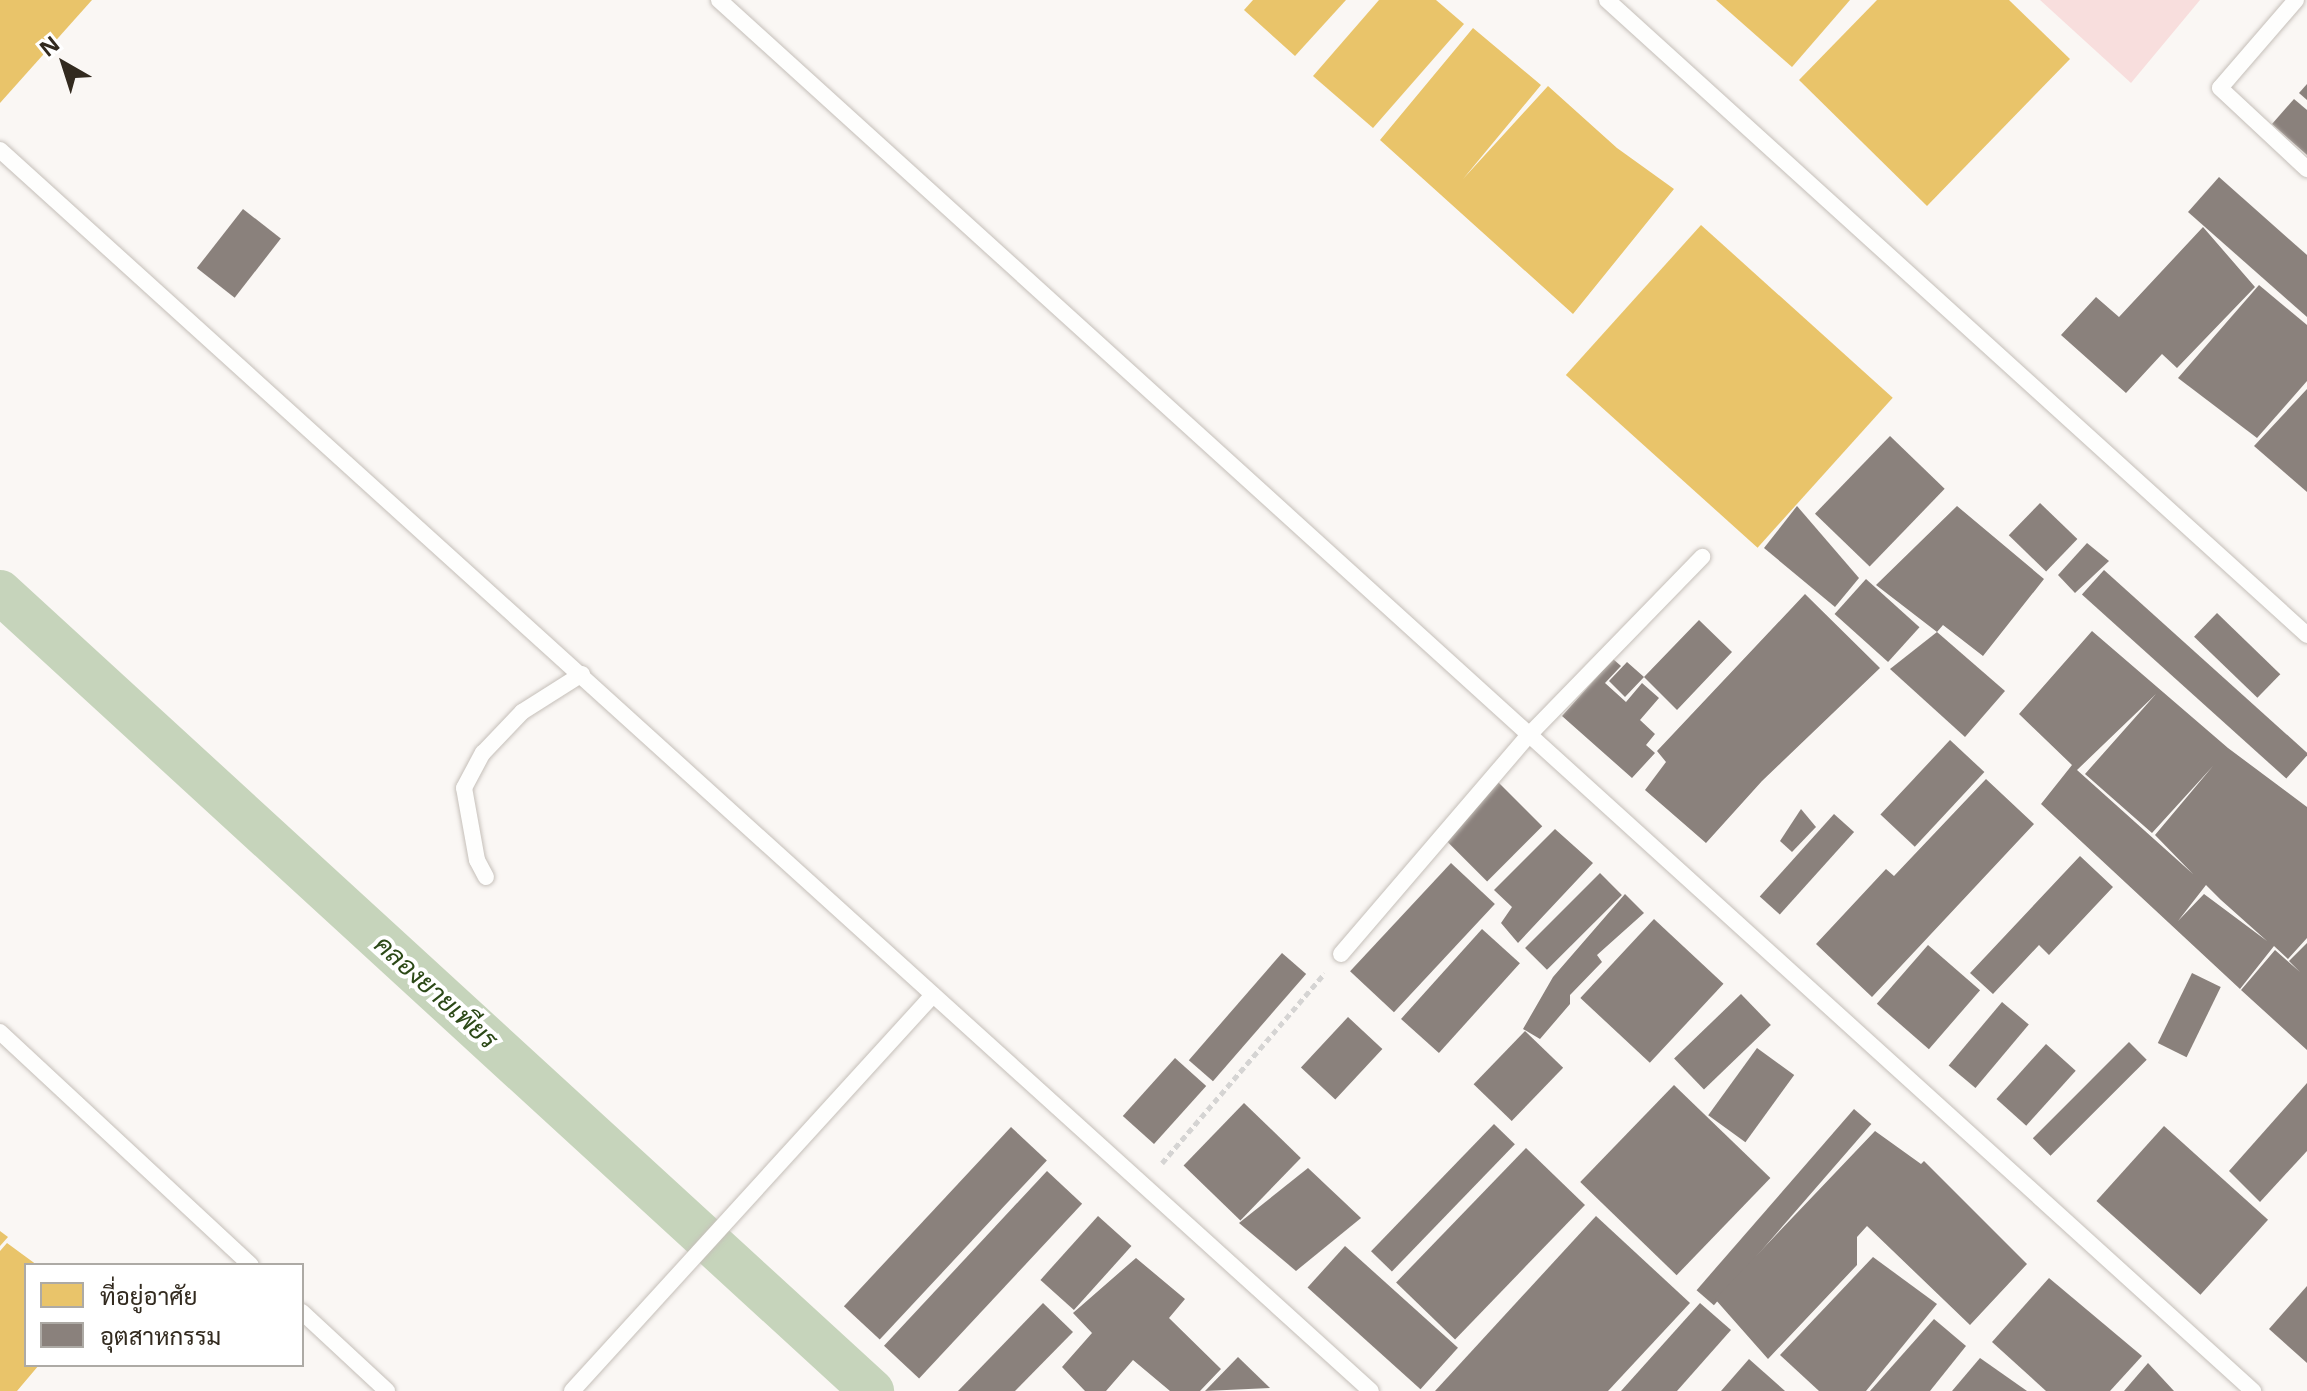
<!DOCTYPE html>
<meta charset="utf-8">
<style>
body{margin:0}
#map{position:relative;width:2307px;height:1391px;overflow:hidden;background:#faf7f4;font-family:"Open Sans",Sarabun,sans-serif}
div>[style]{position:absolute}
.green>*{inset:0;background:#f8dedd}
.homes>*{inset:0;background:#e9c46a;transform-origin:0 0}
.industry>*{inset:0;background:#8a817c;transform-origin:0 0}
.canal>*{height:44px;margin:-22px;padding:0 22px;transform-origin:22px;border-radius:22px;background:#c6d4bb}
.path>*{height:5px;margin-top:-2.5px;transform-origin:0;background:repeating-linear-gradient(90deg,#d5d4d3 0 6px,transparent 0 10px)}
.roads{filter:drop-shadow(0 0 2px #c5bfb9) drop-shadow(0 0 2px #c5bfb9)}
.service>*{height:16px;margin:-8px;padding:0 8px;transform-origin:8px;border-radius:8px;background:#fefefd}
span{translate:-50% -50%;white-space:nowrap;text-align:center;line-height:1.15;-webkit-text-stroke:8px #fff;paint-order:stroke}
.water-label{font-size:26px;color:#2c4917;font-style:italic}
.legend{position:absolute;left:24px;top:1263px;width:280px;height:104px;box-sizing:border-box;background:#fff;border:2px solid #adaaa5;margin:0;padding:10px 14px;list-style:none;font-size:24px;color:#322a1f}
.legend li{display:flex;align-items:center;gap:16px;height:40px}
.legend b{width:40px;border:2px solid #adaaa5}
.north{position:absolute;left:24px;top:24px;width:80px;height:80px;-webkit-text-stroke:6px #fff;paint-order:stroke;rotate:321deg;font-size:22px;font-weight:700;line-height:32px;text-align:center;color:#322a1f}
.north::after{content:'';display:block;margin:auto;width:28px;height:36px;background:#322a1f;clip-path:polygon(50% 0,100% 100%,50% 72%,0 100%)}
</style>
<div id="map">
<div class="green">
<i style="clip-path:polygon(2040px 0,2200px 0,2131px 83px)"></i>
</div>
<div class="homes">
<i style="clip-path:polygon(0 0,92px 0,0 103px)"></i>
<i style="clip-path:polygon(1253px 0,1346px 0,1295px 56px,1244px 10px)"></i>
<i style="clip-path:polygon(1379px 0,1436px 0,1464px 24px,1373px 128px,1313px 76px)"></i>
<i style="clip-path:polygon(1716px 0,1850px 0,1792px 67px)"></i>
<i style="clip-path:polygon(1877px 0,2009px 0,2070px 59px,1927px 206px,1799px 80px)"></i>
<i style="clip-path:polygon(1473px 28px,1541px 85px,1463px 179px,1548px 86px,1617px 148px,1674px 189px,1573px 314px,1380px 140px)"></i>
<i style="left:1701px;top:225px;width:258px;height:202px;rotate:42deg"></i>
<i style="clip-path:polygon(0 1231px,8px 1237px,0 1246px)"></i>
<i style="clip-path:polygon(7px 1243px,37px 1265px,26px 1265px,26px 1365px,39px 1365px,17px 1391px,0 1391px,0 1251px)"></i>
</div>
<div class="industry">
<i style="clip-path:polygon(2307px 84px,2307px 100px,2299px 93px)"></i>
<i style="clip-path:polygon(2294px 99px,2307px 110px,2307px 155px,2272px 124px)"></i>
<i style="clip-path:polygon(2219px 177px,2307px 255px,2307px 317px,2188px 212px)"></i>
<i style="left:243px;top:209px;width:48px;height:75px;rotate:38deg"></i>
<i style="clip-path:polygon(2203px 227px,2255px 287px,2177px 368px,2162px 354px,2126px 393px,2061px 335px,2096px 297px,2119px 317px)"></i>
<i style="clip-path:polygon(2259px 285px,2307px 325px,2307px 381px,2257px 438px,2178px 378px)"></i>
<i style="clip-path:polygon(2307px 389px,2307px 492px,2254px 446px)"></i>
<i style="left:1890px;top:436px;width:76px;height:108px;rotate:44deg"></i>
<i style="left:2040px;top:503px;width:52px;height:45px;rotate:44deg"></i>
<i style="clip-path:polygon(1797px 506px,1859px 578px,1835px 607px,1764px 548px)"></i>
<i style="clip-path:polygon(1957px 506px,2044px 579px,1983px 656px,1943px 625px,1937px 632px,1876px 585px)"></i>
<i style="clip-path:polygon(2087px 543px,2109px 561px,2075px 593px,2058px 575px)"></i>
<i style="left:2104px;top:570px;width:275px;height:33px;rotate:42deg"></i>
<i style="left:1866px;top:579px;width:72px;height:47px;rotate:42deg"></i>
<i style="clip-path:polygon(1805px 594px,1880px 668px,1762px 781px,1706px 843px,1645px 790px,1666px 762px,1657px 751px)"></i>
<i style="left:2217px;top:613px;width:88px;height:33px;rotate:44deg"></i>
<i style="clip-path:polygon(1699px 620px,1732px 652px,1677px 710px,1644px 677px,1625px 697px,1609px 681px,1627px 662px,1644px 677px)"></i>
<i style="clip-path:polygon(evenodd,2092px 631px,2228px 748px,2307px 807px,2307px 938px,2288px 959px,2274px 946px,2240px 989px,2041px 804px,2072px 765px,2019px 714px,2092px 631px,2156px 694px,2085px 774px,2152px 833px,2213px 766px,2155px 835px,2193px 874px,2077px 770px,2156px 694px,2092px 631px,2206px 885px,2221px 900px,2267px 941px,2204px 894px,2178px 921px,2206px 885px)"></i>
<i style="clip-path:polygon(1937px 632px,2005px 691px,1965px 737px,1890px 669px)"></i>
<i style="clip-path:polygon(1613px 659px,1621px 666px,1605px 683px,1626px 702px,1642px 683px,1659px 698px,1640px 720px,1655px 734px,1646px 745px,1655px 753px,1632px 778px,1562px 716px)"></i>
<i style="left:1950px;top:740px;width:47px;height:102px;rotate:43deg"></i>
<i style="clip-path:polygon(1986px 779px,2034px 824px,1872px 997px,1816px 944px,1886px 869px,1894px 876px)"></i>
<i style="left:1497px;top:781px;width:64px;height:78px;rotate:45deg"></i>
<i style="clip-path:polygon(1801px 809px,1816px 827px,1792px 852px,1780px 841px)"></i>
<i style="left:1834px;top:814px;width:27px;height:111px;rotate:42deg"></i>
<i style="clip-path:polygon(1555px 829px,1593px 863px,1518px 943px,1501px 923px,1512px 907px,1494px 890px)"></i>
<i style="clip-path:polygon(2080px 856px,2113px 887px,2049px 955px,2039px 945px,1993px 994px,1970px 973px)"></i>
<i style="left:1451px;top:863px;width:60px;height:148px;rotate:43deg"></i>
<i style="left:1600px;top:873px;width:31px;height:106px;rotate:45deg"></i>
<i style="clip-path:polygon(1625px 894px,1644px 913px,1597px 955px,1602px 962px,1570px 995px,1570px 1004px,1540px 1039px,1523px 1029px,1553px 977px)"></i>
<i style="left:1654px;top:919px;width:95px;height:108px;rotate:43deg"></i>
<i style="left:1482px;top:929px;width:51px;height:121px;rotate:42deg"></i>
<i style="clip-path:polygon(2307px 943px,2307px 1050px,2241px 990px,2275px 950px,2300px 972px,2289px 961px)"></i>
<i style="left:1928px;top:945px;width:69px;height:78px;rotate:41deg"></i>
<i style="left:1282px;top:953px;width:32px;height:142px;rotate:41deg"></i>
<i style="left:2192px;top:973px;width:32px;height:78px;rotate:26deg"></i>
<i style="left:1741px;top:994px;width:43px;height:93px;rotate:46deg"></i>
<i style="left:2002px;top:1002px;width:35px;height:83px;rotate:40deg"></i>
<i style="left:1348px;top:1017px;width:47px;height:69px;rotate:43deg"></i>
<i style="left:1525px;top:1031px;width:53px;height:74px;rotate:44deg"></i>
<i style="left:2129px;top:1042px;width:25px;height:136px;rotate:45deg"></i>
<i style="left:2046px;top:1044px;width:40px;height:74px;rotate:42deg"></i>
<i style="left:1757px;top:1048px;width:46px;height:83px;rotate:36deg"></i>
<i style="left:1175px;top:1058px;width:42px;height:78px;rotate:42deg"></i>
<i style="clip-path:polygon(2307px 1083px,2307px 1151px,2260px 1202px,2229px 1171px)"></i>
<i style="left:1674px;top:1085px;width:134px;height:135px;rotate:44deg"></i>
<i style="left:1244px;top:1103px;width:79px;height:87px;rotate:44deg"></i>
<i style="left:1854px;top:1109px;width:23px;height:240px;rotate:41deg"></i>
<i style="left:1494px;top:1124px;width:29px;height:177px;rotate:44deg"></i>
<i style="left:2164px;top:1126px;width:140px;height:101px;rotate:42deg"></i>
<i style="left:1011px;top:1127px;width:49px;height:245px;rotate:43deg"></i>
<i style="clip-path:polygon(1875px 1131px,1921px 1164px,1924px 1161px,2027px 1264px,1970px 1325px,1867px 1226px,1857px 1237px,1857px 1265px,1768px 1359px,1715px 1299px)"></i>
<i style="left:1526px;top:1148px;width:82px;height:187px;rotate:44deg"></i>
<i style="clip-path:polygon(1308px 1168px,1361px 1218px,1296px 1271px,1239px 1223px)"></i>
<i style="left:1047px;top:1171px;width:48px;height:239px;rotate:43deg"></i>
<i style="left:1098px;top:1216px;width:45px;height:86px;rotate:42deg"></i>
<i style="clip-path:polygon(1596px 1216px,1690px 1303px,1608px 1391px,1435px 1391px)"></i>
<i style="left:1345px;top:1246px;width:152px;height:56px;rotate:42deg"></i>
<i style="clip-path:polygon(1873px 1257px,1937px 1304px,1866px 1391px,1819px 1391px,1780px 1355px)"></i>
<i style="clip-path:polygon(1136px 1258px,1185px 1299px,1169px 1318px,1221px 1369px,1200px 1391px,1170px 1391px,1133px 1360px,1106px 1391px,1085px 1391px,1062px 1367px,1092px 1333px,1073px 1313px)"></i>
<i style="clip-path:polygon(2049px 1278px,2142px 1356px,2110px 1391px,2046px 1391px,1992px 1342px)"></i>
<i style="clip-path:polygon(2307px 1286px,2307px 1363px,2269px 1329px)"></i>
<i style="clip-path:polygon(1043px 1303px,1073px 1332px,1015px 1391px,958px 1391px)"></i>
<i style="clip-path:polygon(1700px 1303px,1731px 1330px,1677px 1391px,1621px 1391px)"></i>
<i style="clip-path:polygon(1934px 1319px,1966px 1346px,1930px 1391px,1870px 1391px)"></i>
<i style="clip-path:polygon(1238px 1357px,1270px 1388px,1205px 1391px)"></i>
<i style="clip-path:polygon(1980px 1358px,2027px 1391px,1952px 1391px)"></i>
<i style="clip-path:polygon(1749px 1359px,1785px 1391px,1721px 1391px)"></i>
<i style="clip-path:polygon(2148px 1363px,2174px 1391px,2124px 1391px)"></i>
</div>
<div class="canal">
<i style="left:0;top:592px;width:1183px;rotate:42.5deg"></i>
</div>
<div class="path">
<i style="left:1162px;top:1163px;width:250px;rotate:-49.4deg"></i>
</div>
<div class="roads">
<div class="service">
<i style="left:719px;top:0;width:2071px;rotate:42.2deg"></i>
<i style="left:1607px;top:0;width:945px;rotate:42.21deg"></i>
<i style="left:2296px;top:0;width:116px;rotate:130.8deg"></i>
<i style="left:2220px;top:88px;width:119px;rotate:43deg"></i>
<i style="left:0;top:150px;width:1849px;rotate:42.15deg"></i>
<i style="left:486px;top:877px;width:19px;rotate:-118deg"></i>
<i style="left:477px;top:860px;width:73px;rotate:-100.2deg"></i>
<i style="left:464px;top:788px;width:40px;rotate:-62deg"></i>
<i style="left:483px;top:753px;width:57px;rotate:-46.4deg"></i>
<i style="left:522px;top:712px;width:71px;rotate:-32.3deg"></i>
<i style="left:1341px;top:954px;width:287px;rotate:-49.4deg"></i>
<i style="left:1528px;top:736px;width:250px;rotate:-45.8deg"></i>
<i style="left:0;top:1032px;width:342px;rotate:42.9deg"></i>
<i style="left:302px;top:1312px;width:116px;rotate:42.9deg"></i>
<i style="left:572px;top:1391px;width:536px;rotate:-47.65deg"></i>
</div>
</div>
<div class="water-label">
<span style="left:436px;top:992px;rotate:42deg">คลองยายเพียร</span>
</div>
<ul class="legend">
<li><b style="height:22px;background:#e9c46a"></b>ที่อยู่อาศัย</li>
<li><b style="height:22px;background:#8a817c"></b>อุตสาหกรรม</li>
</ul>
<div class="north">N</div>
</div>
